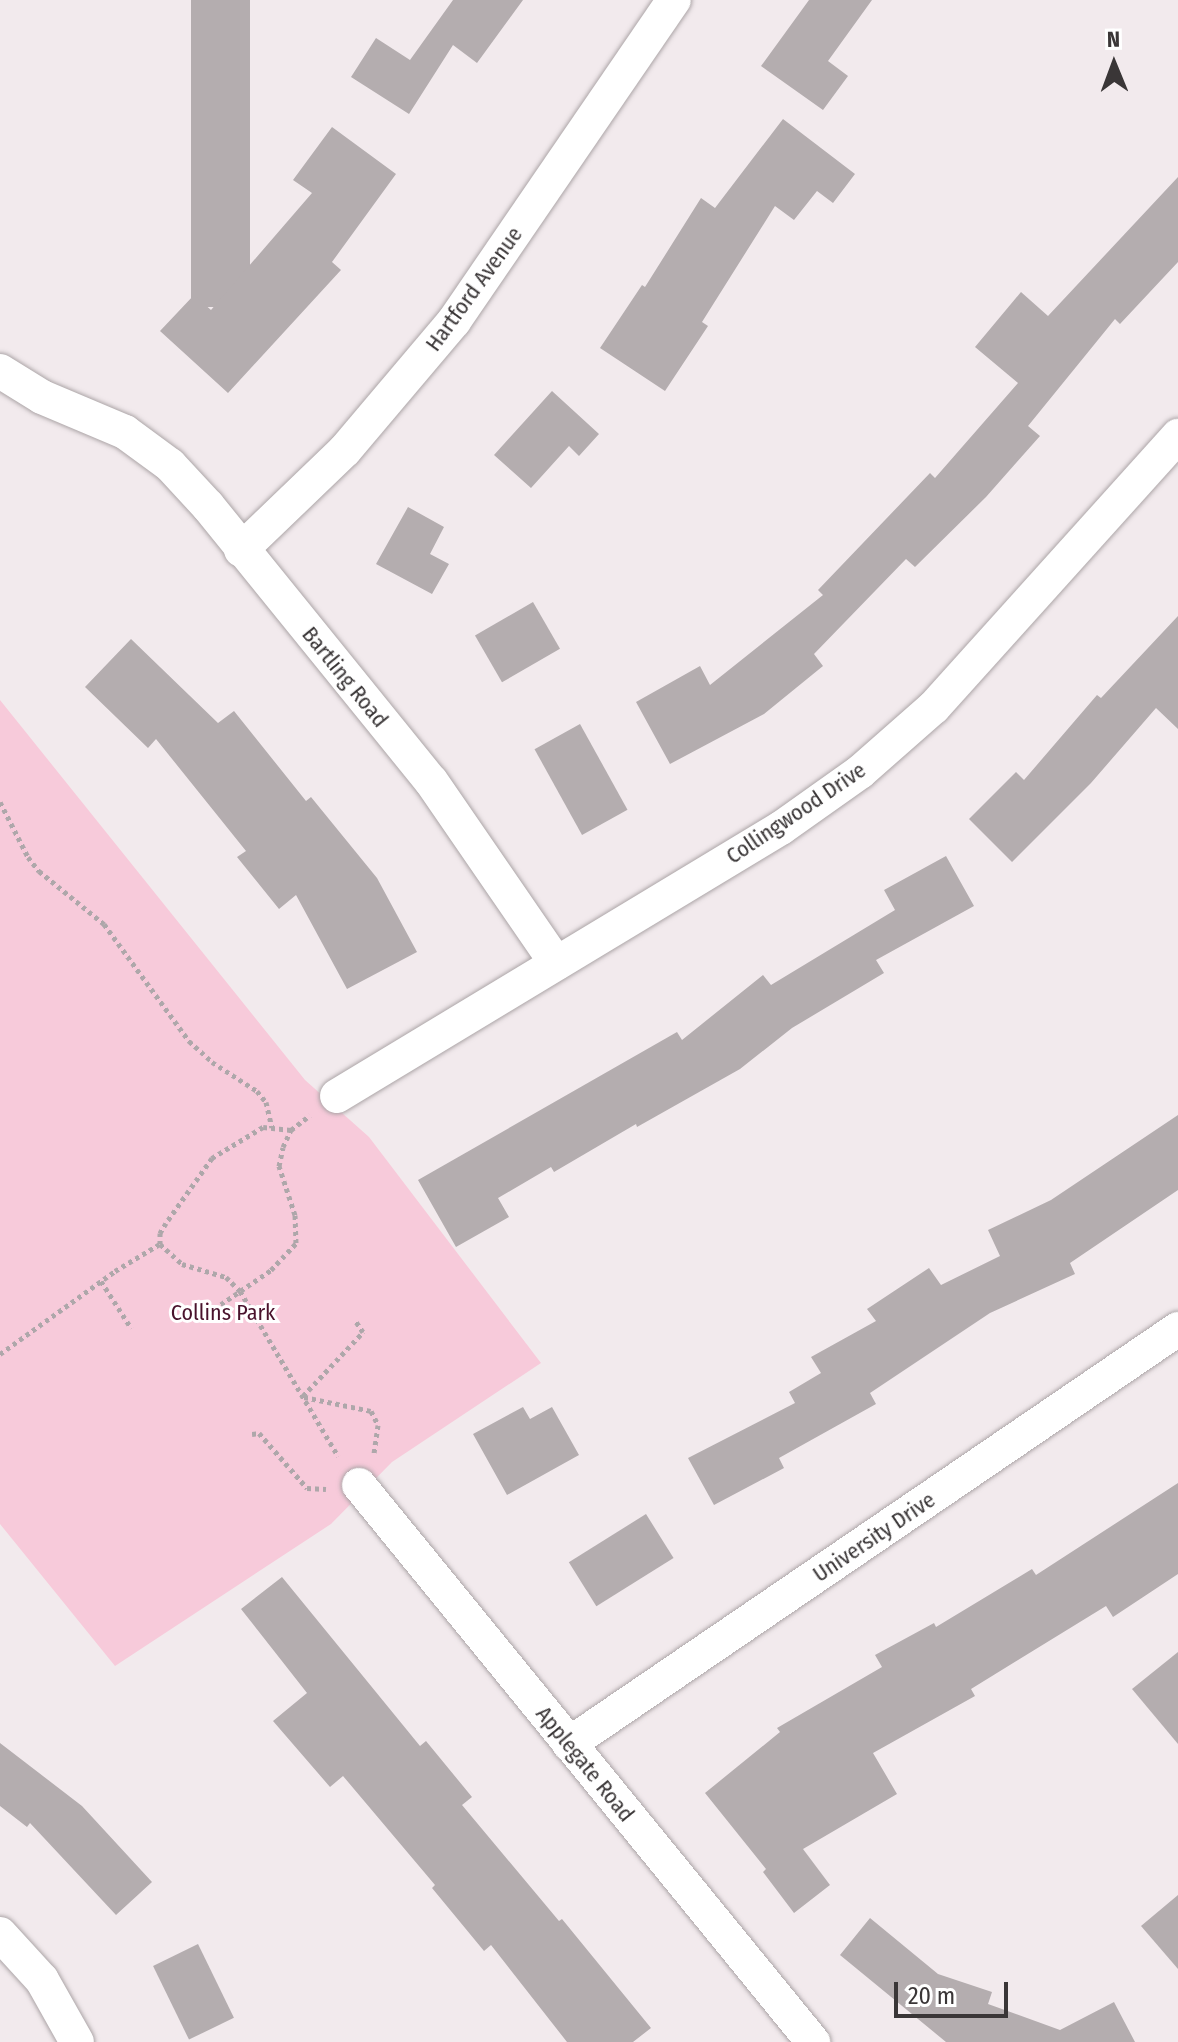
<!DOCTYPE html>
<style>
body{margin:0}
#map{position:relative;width:1178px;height:2042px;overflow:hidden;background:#f2eaed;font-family:"Fira Sans Condensed",sans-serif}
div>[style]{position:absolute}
.green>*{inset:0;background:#f7cada}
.building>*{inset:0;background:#b4adaf;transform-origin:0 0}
.path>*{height:5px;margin-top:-2.5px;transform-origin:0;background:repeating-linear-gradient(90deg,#aea7aa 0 4px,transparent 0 8px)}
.roads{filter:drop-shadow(0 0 2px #aca5a7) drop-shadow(0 0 2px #aca5a7)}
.minor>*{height:34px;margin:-17px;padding:0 17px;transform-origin:17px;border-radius:17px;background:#fff}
span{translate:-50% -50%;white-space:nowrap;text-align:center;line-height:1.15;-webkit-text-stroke:6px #fff;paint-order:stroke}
.street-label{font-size:22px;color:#3a3637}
.park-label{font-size:22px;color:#49122c}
.north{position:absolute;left:1074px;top:24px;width:80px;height:80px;-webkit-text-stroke:6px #fff;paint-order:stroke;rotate:359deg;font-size:22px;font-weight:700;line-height:32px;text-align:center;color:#3a3637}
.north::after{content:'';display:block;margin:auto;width:28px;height:36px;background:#3a3637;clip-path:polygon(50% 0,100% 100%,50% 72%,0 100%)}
.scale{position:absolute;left:894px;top:1982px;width:114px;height:36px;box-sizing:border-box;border:4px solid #3a3637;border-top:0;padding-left:10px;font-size:24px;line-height:28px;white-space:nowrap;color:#3a3637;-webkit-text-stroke:6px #fff;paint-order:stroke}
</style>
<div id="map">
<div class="green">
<i style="clip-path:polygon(0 700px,305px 1080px,369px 1137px,541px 1363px,392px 1462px,331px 1524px,115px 1666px,0 1524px)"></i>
</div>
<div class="building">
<i style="left:191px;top:0;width:59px;height:307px"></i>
<i style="clip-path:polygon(453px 0,523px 0,477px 63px,453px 45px,409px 114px,351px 77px,376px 38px,410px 60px)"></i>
<i style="clip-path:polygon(809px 0,872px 0,828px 61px,848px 76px,823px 110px,761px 66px)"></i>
<i style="clip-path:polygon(783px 119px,855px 174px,833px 203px,817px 191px,794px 220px,775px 206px,702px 322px,708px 326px,665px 391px,600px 348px,642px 285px,645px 287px,701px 198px,715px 208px)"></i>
<i style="clip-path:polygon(332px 127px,396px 174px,332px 262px,341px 270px,228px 393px,160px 331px,194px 295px,211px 310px,312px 193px,293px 180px)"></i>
<i style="clip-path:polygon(1178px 177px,1178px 262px,1120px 324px,1115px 319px,1028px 426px,1040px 436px,986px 497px,915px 567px,906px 559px,814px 654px,823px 666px,764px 714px,670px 764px,636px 702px,700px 666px,710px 685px,823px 595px,818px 590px,930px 473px,935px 478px,1018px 383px,975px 347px,1021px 292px,1048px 316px)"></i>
<i style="clip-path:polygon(552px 391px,599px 434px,579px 456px,569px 446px,531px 488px,494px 455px)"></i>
<i style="clip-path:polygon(408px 507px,444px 527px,430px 554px,449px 564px,432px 594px,376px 564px)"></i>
<i style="left:533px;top:602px;width:54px;height:67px;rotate:60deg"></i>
<i style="clip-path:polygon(1178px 616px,1178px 729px,1156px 708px,1091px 783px,1012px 862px,969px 819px,1016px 772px,1024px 780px,1097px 695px,1101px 698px)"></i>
<i style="clip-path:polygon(131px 639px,218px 723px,234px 711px,306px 801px,311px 797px,377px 878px,417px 952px,347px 989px,296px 895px,279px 909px,237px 857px,246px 851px,156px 739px,148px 748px,85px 687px)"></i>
<i style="left:580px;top:724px;width:98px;height:52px;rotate:61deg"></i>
<i style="clip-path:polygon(946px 856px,974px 906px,876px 960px,884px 973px,792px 1028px,740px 1069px,637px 1127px,636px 1124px,554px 1172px,551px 1167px,498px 1198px,509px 1217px,456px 1247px,418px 1180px,677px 1032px,682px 1040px,763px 975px,771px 985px,895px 910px,884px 890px)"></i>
<i style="clip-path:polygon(1178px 1115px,1178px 1190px,1070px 1263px,1075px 1274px,990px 1313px,870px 1393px,876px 1404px,779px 1458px,784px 1468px,714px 1505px,688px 1458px,795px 1403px,789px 1392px,821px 1373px,811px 1357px,876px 1321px,867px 1309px,929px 1268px,941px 1285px,1000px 1256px,988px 1230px,1051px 1200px)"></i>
<i style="clip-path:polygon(523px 1407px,530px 1419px,552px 1407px,579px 1455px,507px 1495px,473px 1434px)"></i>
<i style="clip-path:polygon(1178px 1483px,1178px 1574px,1113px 1617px,1106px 1606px,971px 1689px,975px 1696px,873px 1753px,897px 1794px,803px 1849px,830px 1885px,794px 1913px,763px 1872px,766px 1869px,705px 1793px,780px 1732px,777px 1728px,882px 1667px,875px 1655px,934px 1623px,936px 1627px,1032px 1569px,1036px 1575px)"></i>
<i style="left:646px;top:1514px;width:52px;height:91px;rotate:58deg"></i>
<i style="clip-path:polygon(282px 1577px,420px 1746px,426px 1741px,472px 1797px,462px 1805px,559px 1921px,562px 1919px,651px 2028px,633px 2042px,567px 2042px,491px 1945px,484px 1951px,432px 1888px,435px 1885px,343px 1776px,330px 1787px,273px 1721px,307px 1693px,241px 1609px)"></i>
<i style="clip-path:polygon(1178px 1652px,1178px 1744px,1132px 1689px)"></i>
<i style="clip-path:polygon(0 1743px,82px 1806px,152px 1882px,116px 1915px,30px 1823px,27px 1827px,0 1806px)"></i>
<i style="clip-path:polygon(1178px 1895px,1178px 1969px,1141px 1926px)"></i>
<i style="clip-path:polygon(870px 1918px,938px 1974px,992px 1992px,988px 2004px,1060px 2030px,1114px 2002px,1135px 2042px,946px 2042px,840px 1955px)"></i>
<i style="left:198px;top:1944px;width:82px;height:50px;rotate:64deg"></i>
</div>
<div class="path">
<i style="left:0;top:802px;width:62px;rotate:63deg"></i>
<i style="left:28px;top:857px;width:18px;rotate:52deg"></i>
<i style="left:39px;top:871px;width:84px;rotate:39.2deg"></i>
<i style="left:104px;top:924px;width:145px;rotate:54deg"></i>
<i style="left:189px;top:1041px;width:31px;rotate:42deg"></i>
<i style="left:212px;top:1062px;width:54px;rotate:32.8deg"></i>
<i style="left:257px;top:1091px;width:14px;rotate:51deg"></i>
<i style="left:266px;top:1102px;width:26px;rotate:77deg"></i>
<i style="left:291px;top:1130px;width:28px;rotate:-174deg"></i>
<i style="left:263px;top:1127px;width:60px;rotate:148.7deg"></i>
<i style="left:212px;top:1158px;width:80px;rotate:125.3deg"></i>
<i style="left:166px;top:1223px;width:12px;rotate:121deg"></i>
<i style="left:160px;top:1233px;width:11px;rotate:90deg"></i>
<i style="left:160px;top:1244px;width:30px;rotate:42deg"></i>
<i style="left:182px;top:1264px;width:46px;rotate:16.5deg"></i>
<i style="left:226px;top:1277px;width:20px;rotate:45deg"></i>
<i style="left:240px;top:1291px;width:192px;rotate:59.3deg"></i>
<i style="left:101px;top:1281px;width:56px;rotate:57.4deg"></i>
<i style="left:201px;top:1318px;width:85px;rotate:-34.4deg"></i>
<i style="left:271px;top:1270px;width:37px;rotate:-47deg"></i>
<i style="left:296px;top:1243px;width:28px;rotate:-92deg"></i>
<i style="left:295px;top:1215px;width:52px;rotate:-108.1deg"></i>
<i style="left:279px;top:1166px;width:19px;rotate:-78deg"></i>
<i style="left:283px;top:1147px;width:19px;rotate:-65deg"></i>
<i style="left:291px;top:1130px;width:24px;rotate:-38deg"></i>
<i style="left:0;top:1354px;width:142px;rotate:-35.8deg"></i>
<i style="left:115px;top:1271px;width:52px;rotate:-31deg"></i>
<i style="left:303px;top:1396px;width:88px;rotate:-46.8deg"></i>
<i style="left:363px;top:1332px;width:14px;rotate:-124deg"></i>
<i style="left:304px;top:1397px;width:68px;rotate:11.8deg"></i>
<i style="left:371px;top:1411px;width:16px;rotate:63deg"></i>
<i style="left:378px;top:1425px;width:28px;rotate:98deg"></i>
<i style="left:252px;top:1434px;width:7px;rotate:-8deg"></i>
<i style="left:259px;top:1433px;width:73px;rotate:48.9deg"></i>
<i style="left:307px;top:1488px;width:19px;rotate:3deg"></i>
</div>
<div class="roads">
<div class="minor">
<i style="left:0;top:371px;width:49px;rotate:31.8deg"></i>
<i style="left:42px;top:397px;width:90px;rotate:22.9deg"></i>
<i style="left:125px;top:432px;width:56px;rotate:36.3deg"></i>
<i style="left:170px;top:465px;width:56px;rotate:47.2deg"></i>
<i style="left:208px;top:506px;width:354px;rotate:51deg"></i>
<i style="left:431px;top:781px;width:221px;rotate:55.5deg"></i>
<i style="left:241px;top:550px;width:144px;rotate:-43.9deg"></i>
<i style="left:345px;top:450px;width:169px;rotate:-49.8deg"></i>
<i style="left:454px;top:321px;width:389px;rotate:-55.6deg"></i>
<i style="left:337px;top:1096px;width:519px;rotate:-31.12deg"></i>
<i style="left:781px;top:828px;width:97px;rotate:-35.3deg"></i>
<i style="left:860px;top:772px;width:98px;rotate:-41.3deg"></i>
<i style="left:934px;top:707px;width:365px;rotate:-48deg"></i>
<i style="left:359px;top:1485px;width:719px;rotate:50.82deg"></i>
<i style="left:569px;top:1744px;width:737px;rotate:-34.27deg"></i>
<i style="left:0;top:1934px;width:62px;rotate:47.6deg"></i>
<i style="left:42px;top:1980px;width:71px;rotate:60.6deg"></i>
</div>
</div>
<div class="street-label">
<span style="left:474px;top:289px;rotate:-54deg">Hartford Avenue</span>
<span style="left:345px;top:677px;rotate:51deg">Bartling Road</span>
<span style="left:796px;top:813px;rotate:-34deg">Collingwood Drive</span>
<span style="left:874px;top:1537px;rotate:-34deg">University Drive</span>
<span style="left:585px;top:1764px;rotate:51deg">Applegate Road</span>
</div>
<div class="park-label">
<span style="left:223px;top:1313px">Collins Park</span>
</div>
<div class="north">N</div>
<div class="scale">20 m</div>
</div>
